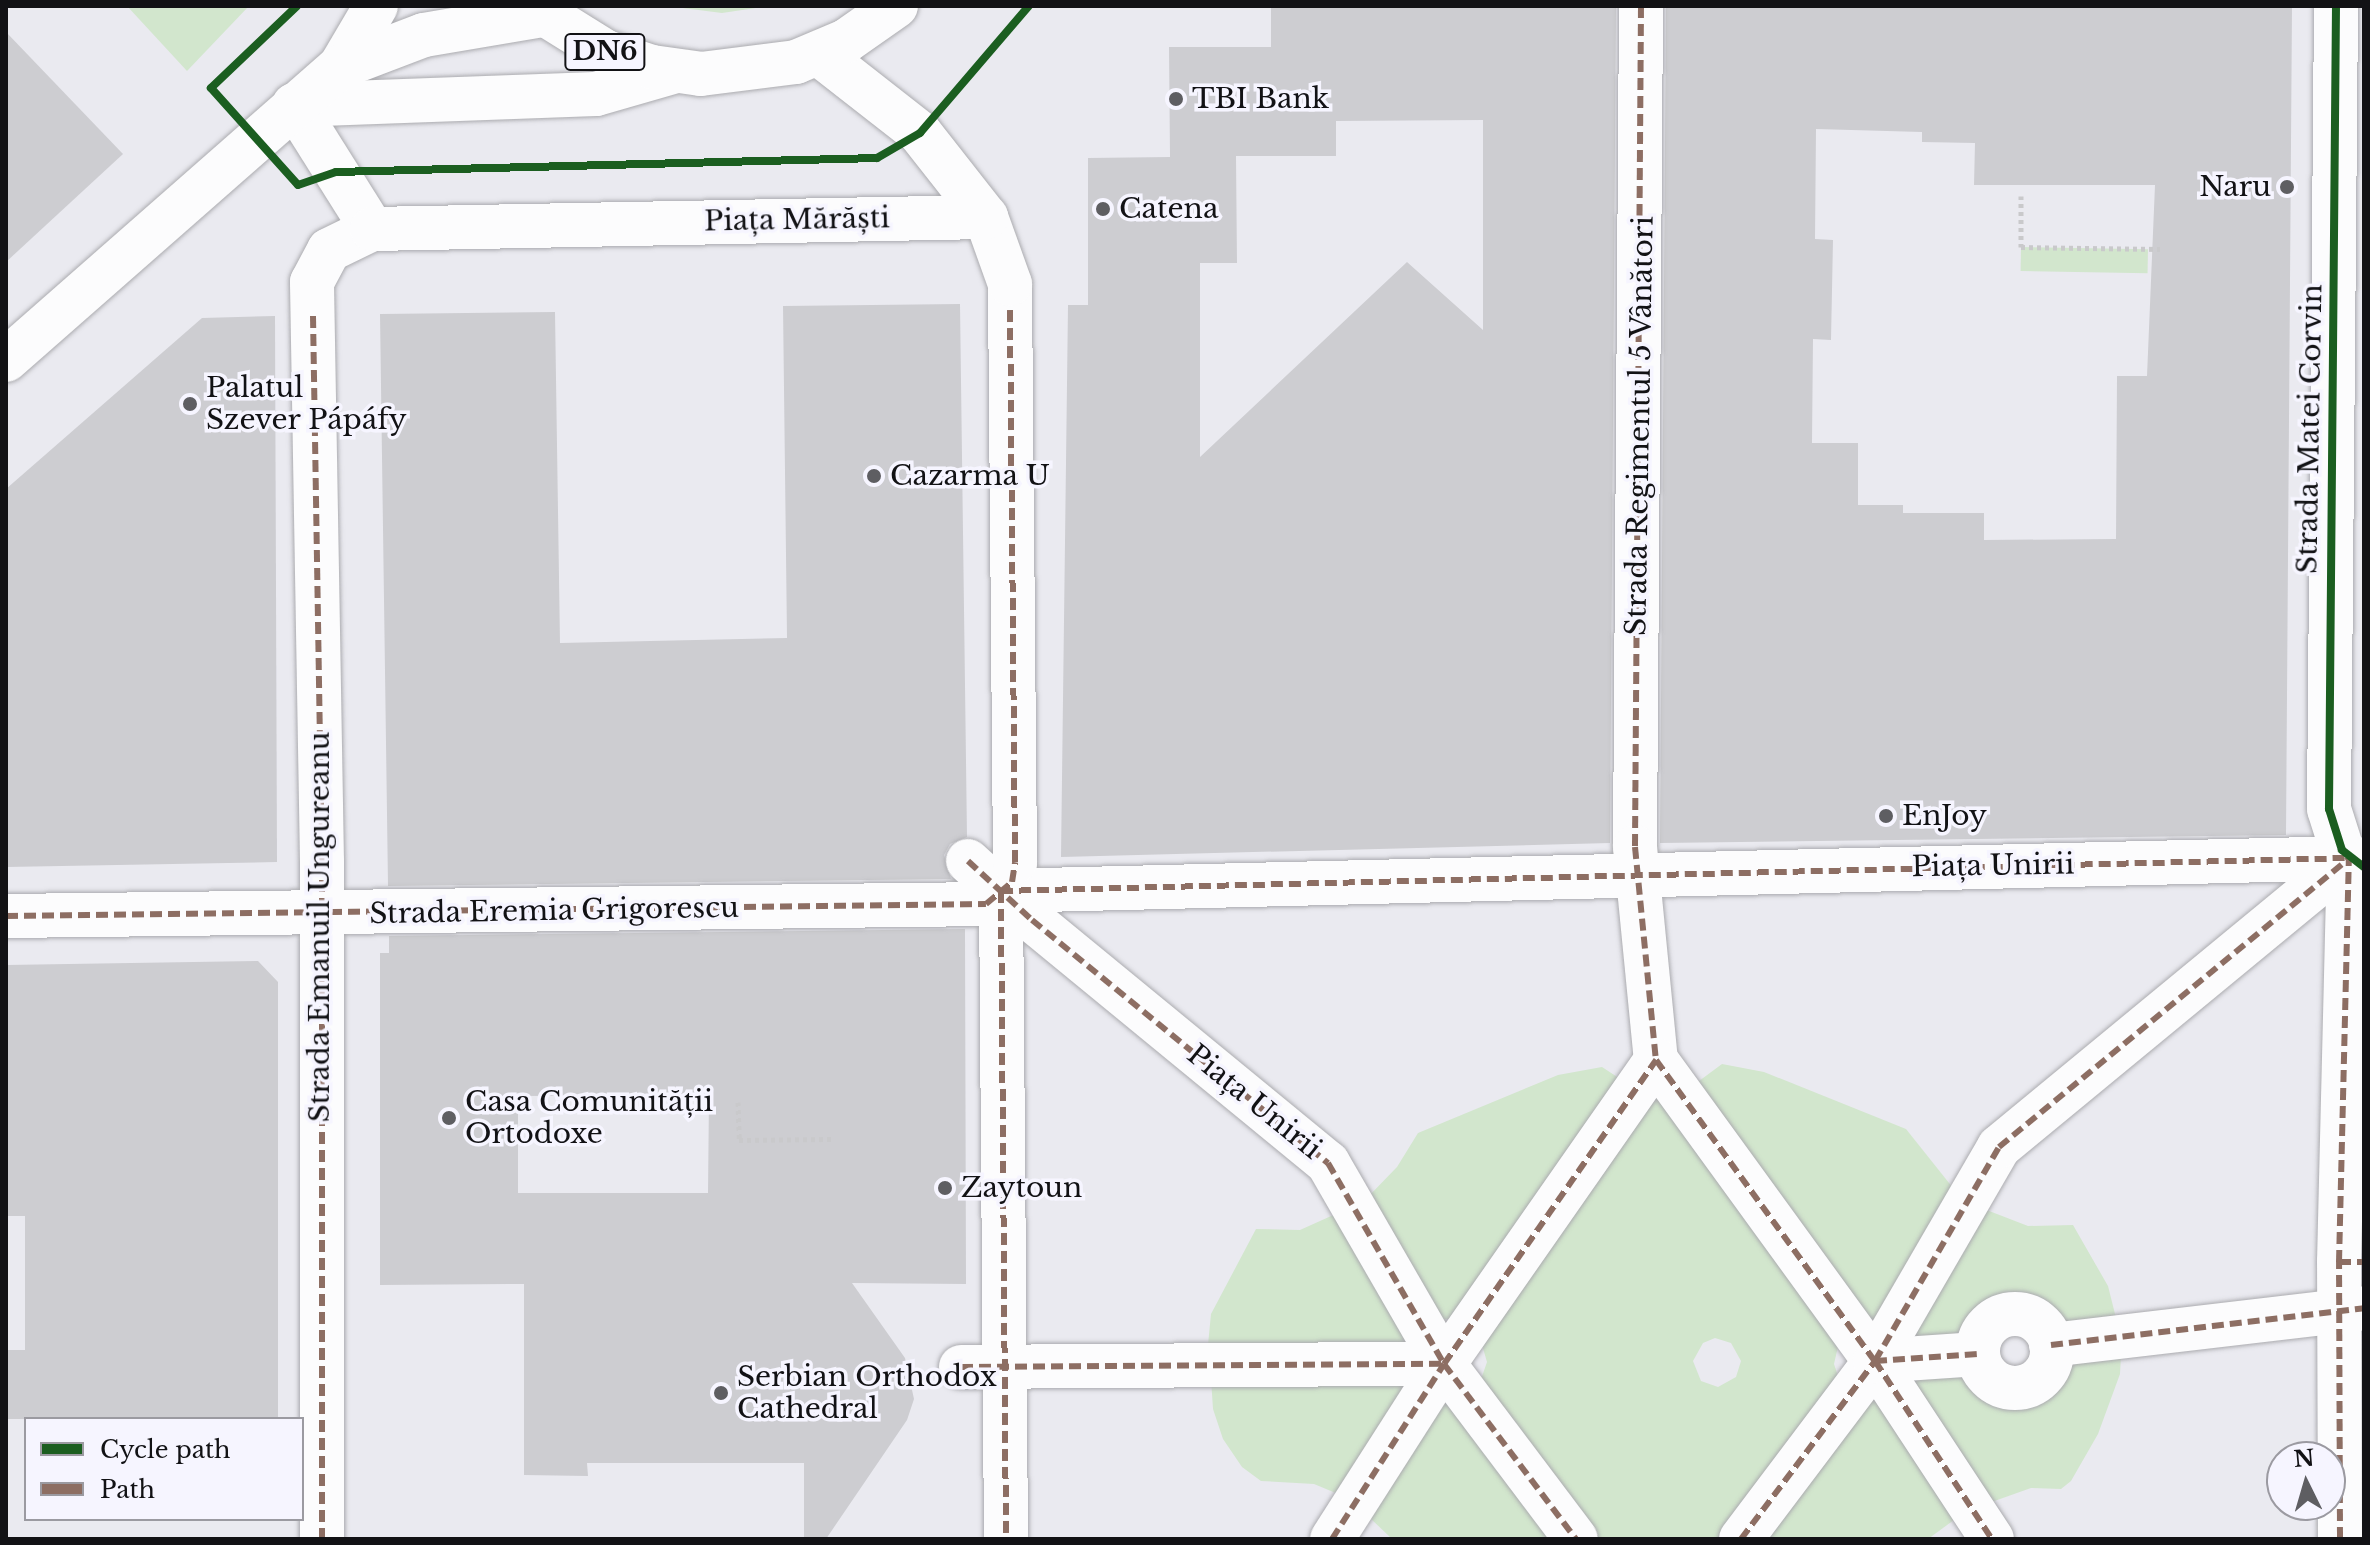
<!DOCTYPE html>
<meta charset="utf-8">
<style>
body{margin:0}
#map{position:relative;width:2370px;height:1545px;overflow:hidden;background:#eaeaf0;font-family:"Libre Baskerville",serif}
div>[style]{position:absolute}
.green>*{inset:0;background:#d2e6cd;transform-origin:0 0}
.building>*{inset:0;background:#cdcdd1}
.path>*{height:5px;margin-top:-2.5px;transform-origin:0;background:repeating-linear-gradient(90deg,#c9c9cb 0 4px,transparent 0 8px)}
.roads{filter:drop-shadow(0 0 2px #ababaf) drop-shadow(0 0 2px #ababaf)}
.minor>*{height:44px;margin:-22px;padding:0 22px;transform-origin:22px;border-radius:22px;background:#fcfcfd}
.minor>.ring{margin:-22px;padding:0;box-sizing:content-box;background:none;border:44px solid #fcfcfd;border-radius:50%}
.major>*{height:44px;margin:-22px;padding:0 22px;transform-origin:22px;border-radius:22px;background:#fcfcfd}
.quiet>*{height:6px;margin-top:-3px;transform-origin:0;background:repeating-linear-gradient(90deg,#8d6e63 0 12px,transparent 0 18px)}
.cycleway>*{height:8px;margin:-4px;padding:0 4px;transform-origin:4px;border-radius:4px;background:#1b5e20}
.dots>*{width:22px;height:22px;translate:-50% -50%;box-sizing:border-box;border:4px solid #f6f5ff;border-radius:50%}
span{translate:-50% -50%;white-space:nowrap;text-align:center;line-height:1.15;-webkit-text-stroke:7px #f6f5ff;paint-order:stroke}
.shield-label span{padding:2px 6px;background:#f6f5ff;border:2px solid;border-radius:6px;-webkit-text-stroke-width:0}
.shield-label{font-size:26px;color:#121215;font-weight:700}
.poi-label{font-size:28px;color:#121215}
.left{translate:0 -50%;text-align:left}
.right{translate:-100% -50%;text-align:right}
.street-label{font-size:28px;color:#121215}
.frame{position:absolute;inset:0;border:8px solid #121215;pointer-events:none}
.legend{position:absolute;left:24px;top:1417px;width:280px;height:104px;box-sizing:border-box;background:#f6f5ff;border:2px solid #9b9aa1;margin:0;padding:10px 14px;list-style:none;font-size:24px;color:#121215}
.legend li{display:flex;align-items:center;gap:16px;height:40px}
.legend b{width:40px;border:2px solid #9b9aa1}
.north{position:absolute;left:2266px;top:1441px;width:80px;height:80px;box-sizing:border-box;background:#f6f5ff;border:2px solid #9b9aa1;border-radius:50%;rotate:355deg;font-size:22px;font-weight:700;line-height:32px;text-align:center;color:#121215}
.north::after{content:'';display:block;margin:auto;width:28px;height:36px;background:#5e5e62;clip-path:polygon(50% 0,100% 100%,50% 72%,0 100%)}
</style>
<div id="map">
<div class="green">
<i style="clip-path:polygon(127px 6px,249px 6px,187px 71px)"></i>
<i style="clip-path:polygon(667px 6px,769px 6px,722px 13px)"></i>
<i style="left:2021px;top:247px;width:127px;height:24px;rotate:1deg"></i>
<i style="clip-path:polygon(1722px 1064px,1764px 1072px,1906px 1129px,1957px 1193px,1887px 1319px,1865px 1319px,1691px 1087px)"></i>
<i style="clip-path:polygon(1602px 1067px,1628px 1084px,1454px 1319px,1436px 1319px,1365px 1200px,1397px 1167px,1418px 1133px,1558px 1075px)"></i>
<i style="clip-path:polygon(evenodd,1660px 1088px,1840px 1338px,1834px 1364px,1839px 1379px,1723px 1539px,1596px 1539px,1479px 1385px,1487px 1362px,1480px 1338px,1660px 1088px,1715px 1338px,1731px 1343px,1741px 1361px,1736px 1377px,1718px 1387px,1701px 1381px,1693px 1361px,1703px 1343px,1715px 1338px)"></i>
<i style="clip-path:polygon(1984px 1209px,2028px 1226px,2073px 1225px,2108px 1286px,2117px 1322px,2065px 1326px,2033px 1304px,2012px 1304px,1978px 1320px,1964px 1343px,1917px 1347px,1908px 1332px)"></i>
<i style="clip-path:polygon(1340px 1212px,1408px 1337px,1401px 1352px,1207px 1355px,1211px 1314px,1256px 1229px,1300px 1230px)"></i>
<i style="clip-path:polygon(2121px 1355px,2120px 1374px,2098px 1434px,2071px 1481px,2061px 1489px,2031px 1488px,1986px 1504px,1909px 1386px,1916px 1372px,1963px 1367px,1990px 1397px,2014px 1402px,2047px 1390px,2067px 1357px)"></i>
<i style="clip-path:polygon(1402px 1372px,1411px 1390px,1343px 1496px,1314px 1484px,1261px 1481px,1242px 1467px,1223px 1439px,1213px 1409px,1211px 1379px)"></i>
<i style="clip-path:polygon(1861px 1398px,1884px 1401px,1958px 1517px,1928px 1539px,1759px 1539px)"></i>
<i style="clip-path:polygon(1456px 1403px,1560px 1539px,1392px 1539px,1368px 1516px,1436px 1404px)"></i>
</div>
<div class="building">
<i style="clip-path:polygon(evenodd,1271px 6px,1616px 6px,1610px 843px,1061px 857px,1068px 305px,1088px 305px,1088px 158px,1170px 157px,1169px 47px,1271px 47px,1271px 6px,1483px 120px,1483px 330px,1407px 262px,1200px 457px,1200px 263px,1237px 263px,1236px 156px,1336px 156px,1336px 121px,1483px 120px)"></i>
<i style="clip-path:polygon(evenodd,1666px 6px,2292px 6px,2286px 835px,1660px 843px,1666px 6px,1816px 129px,1922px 132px,1922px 142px,1975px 143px,1974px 185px,2155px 185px,2147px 376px,2117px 376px,2116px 539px,1984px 540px,1984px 513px,1903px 513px,1903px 505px,1858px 505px,1858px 443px,1812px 443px,1813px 339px,1831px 340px,1833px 240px,1815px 239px,1816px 129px)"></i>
<i style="clip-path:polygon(6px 32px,123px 154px,6px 262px)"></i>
<i style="clip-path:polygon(960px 304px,967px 837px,950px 844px,944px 855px,951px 879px,388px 886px,380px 314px,555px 312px,560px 643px,787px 638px,783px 306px)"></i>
<i style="clip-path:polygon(275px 316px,277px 862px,6px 867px,6px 489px,202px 318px)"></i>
<i style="clip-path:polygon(evenodd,965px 929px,966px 1284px,852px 1283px,905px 1358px,914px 1399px,907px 1420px,826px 1539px,804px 1539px,804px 1463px,587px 1463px,588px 1476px,524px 1475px,524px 1284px,380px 1285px,380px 953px,389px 953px,389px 936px,965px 929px,709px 1095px,708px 1193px,518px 1193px,518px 1096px,709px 1095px)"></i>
<i style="clip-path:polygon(258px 961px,278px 982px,278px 1419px,6px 1419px,6px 1350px,25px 1350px,25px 1216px,6px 1216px,6px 965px)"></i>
</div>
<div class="path">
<i style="left:2021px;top:196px;width:51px;rotate:90deg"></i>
<i style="left:2021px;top:247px;width:139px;rotate:0.8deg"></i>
<i style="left:738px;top:1102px;width:38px;rotate:88deg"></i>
<i style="left:739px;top:1140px;width:92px;rotate:-0.6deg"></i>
</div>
<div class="roads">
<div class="minor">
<i style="left:1641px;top:6px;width:841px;rotate:90.41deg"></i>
<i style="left:1635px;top:847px;width:214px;rotate:84.4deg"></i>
<i style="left:2336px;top:6px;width:803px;rotate:90.5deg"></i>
<i style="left:2329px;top:809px;width:43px;rotate:72.4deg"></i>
<i style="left:2342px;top:850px;width:28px;rotate:38deg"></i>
<i style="left:372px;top:229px;width:146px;rotate:-122.2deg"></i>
<i style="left:294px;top:105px;width:302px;rotate:-2.1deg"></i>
<i style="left:596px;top:94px;width:83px;rotate:-16deg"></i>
<i style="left:968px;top:861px;width:87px;rotate:42.7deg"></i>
<i style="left:1032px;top:920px;width:383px;rotate:39.4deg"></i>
<i style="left:1328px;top:1163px;width:232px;rotate:60deg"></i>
<i style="left:1444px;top:1364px;width:219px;rotate:53deg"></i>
<i style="left:1001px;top:891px;width:1348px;rotate:-1.4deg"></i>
<i style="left:1001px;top:891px;width:648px;rotate:89.56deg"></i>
<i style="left:6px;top:916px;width:980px;rotate:-0.7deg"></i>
<i style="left:986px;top:904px;width:34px;rotate:-40deg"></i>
<i style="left:1012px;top:882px;width:20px;rotate:-81deg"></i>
<i style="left:1015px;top:862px;width:578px;rotate:-90.5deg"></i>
<i style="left:1010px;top:284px;width:71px;rotate:-109.7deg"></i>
<i class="ring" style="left:1978px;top:1314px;width:30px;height:30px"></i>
<i style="left:2051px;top:1345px;width:315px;rotate:-6.7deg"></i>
<i style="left:1875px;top:1361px;width:103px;rotate:-3.9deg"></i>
<i style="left:961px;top:1367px;width:483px;rotate:-0.4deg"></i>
<i style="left:322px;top:1539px;width:677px;rotate:-90deg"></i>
<i style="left:322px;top:862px;width:580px;rotate:-90.99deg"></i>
<i style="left:312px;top:282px;width:36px;rotate:-62deg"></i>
<i style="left:329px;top:250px;width:48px;rotate:-26deg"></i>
<i style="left:372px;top:229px;width:614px;rotate:-1.12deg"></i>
<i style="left:986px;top:217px;width:107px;rotate:-128.2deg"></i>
<i style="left:920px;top:133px;width:128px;rotate:-142deg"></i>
<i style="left:1332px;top:1539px;width:208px;rotate:-57.4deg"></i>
<i style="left:1444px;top:1364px;width:371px;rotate:-55.1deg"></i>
<i style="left:1656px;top:1060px;width:372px;rotate:54deg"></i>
<i style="left:1875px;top:1361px;width:213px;rotate:56.7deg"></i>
<i style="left:1741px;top:1539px;width:223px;rotate:-53deg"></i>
<i style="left:1875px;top:1361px;width:247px;rotate:-59.9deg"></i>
<i style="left:1999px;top:1147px;width:454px;rotate:-39.5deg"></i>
<i style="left:2340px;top:1539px;width:277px;rotate:-90.2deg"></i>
<i style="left:2339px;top:1262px;width:404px;rotate:-88.6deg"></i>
</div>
<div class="major">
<i style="left:532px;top:6px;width:87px;rotate:31.9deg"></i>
<i style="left:606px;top:52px;width:48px;rotate:18.1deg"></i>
<i style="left:652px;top:67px;width:49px;rotate:8.1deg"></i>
<i style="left:701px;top:74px;width:96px;rotate:-7.2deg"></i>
<i style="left:796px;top:62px;width:54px;rotate:-22.8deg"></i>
<i style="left:846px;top:41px;width:61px;rotate:-35deg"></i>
<i style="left:340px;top:67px;width:71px;rotate:-59.5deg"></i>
<i style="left:6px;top:360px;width:444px;rotate:-41.3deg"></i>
<i style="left:340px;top:67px;width:90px;rotate:-20.9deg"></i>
<i style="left:424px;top:35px;width:120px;rotate:-9.6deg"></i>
</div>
</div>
<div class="quiet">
<i style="left:1641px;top:6px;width:841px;rotate:90.41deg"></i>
<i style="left:1635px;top:847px;width:214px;rotate:84.4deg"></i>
<i style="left:313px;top:316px;width:546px;rotate:89.06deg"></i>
<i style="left:322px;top:862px;width:677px;rotate:90deg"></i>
<i style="left:968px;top:861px;width:87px;rotate:42.7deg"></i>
<i style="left:1032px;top:920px;width:383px;rotate:39.4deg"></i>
<i style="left:1328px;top:1163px;width:232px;rotate:60deg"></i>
<i style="left:1444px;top:1364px;width:219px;rotate:53deg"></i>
<i style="left:1001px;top:891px;width:1348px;rotate:-1.4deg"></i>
<i style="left:1001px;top:891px;width:648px;rotate:89.56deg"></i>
<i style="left:6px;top:916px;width:980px;rotate:-0.7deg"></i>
<i style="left:986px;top:904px;width:34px;rotate:-40deg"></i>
<i style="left:1012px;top:882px;width:20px;rotate:-81deg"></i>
<i style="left:1015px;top:862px;width:558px;rotate:-90.51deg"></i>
<i style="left:2339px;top:1262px;width:25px"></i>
<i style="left:2051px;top:1345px;width:315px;rotate:-6.7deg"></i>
<i style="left:1875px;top:1361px;width:103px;rotate:-3.9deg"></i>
<i style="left:961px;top:1367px;width:483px;rotate:-0.4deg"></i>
<i style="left:1332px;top:1539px;width:208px;rotate:-57.4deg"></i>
<i style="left:1444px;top:1364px;width:371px;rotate:-55.1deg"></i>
<i style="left:1656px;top:1060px;width:372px;rotate:54deg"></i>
<i style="left:1875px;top:1361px;width:213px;rotate:56.7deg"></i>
<i style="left:1741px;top:1539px;width:223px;rotate:-53deg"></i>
<i style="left:1875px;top:1361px;width:247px;rotate:-59.9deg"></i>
<i style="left:1999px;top:1147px;width:454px;rotate:-39.5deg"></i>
<i style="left:2340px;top:1539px;width:277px;rotate:-90.2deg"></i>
<i style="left:2339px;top:1262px;width:404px;rotate:-88.6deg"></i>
</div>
<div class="cycleway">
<i style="left:297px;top:6px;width:119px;rotate:136.4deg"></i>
<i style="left:211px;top:88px;width:130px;rotate:48.1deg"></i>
<i style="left:298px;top:185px;width:40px;rotate:-18.9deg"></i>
<i style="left:336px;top:172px;width:541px;rotate:-1.48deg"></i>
<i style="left:877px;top:158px;width:50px;rotate:-30.2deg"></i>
<i style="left:920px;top:133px;width:167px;rotate:-49.4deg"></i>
<i style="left:2336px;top:6px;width:803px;rotate:90.5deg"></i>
<i style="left:2329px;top:809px;width:43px;rotate:72.4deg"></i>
<i style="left:2342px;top:850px;width:28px;rotate:38deg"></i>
</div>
<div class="dots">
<i style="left:1176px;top:99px;background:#5e5e62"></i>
<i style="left:2287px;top:187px;background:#5e5e62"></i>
<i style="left:1103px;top:209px;background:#5e5e62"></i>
<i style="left:190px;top:404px;background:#5e5e62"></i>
<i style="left:874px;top:476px;background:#5e5e62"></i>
<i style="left:1886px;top:816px;background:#5e5e62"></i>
<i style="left:449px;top:1118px;background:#5e5e62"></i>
<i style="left:945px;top:1188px;background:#5e5e62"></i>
<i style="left:721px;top:1393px;background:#5e5e62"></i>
</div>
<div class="shield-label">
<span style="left:605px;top:52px">DN6</span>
</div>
<div class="poi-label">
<span class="left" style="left:1192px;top:99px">TBI Bank</span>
<span class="right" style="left:2271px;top:187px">Naru</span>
<span class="left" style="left:1119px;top:209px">Catena</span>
<span class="left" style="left:206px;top:404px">Palatul<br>Szever Pápáfy</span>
<span class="left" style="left:890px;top:476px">Cazarma U</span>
<span class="left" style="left:1902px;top:816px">EnJoy</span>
<span class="left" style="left:465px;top:1118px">Casa Comunității<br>Ortodoxe</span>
<span class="left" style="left:961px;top:1188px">Zaytoun</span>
<span class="left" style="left:737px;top:1393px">Serbian Orthodox<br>Cathedral</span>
</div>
<div class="street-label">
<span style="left:797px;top:220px;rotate:-1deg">Piața Mărăști</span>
<span style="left:1640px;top:426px;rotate:-89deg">Strada Regimentul 5 Vânători</span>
<span style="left:2310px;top:429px;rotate:-89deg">Strada Matei Corvin</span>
<span style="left:1993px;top:866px;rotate:-1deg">Piața Unirii</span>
<span style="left:554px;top:911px;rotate:-1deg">Strada Eremia Grigorescu</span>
<span style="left:320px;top:927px;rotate:-90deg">Strada Emanuil Ungureanu</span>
<span style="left:1254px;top:1102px;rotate:39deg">Piața Unirii</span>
</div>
<div class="frame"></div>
<ul class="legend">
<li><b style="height:10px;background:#1b5e20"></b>Cycle path</li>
<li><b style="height:10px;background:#8d6e63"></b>Path</li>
</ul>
<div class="north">N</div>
</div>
